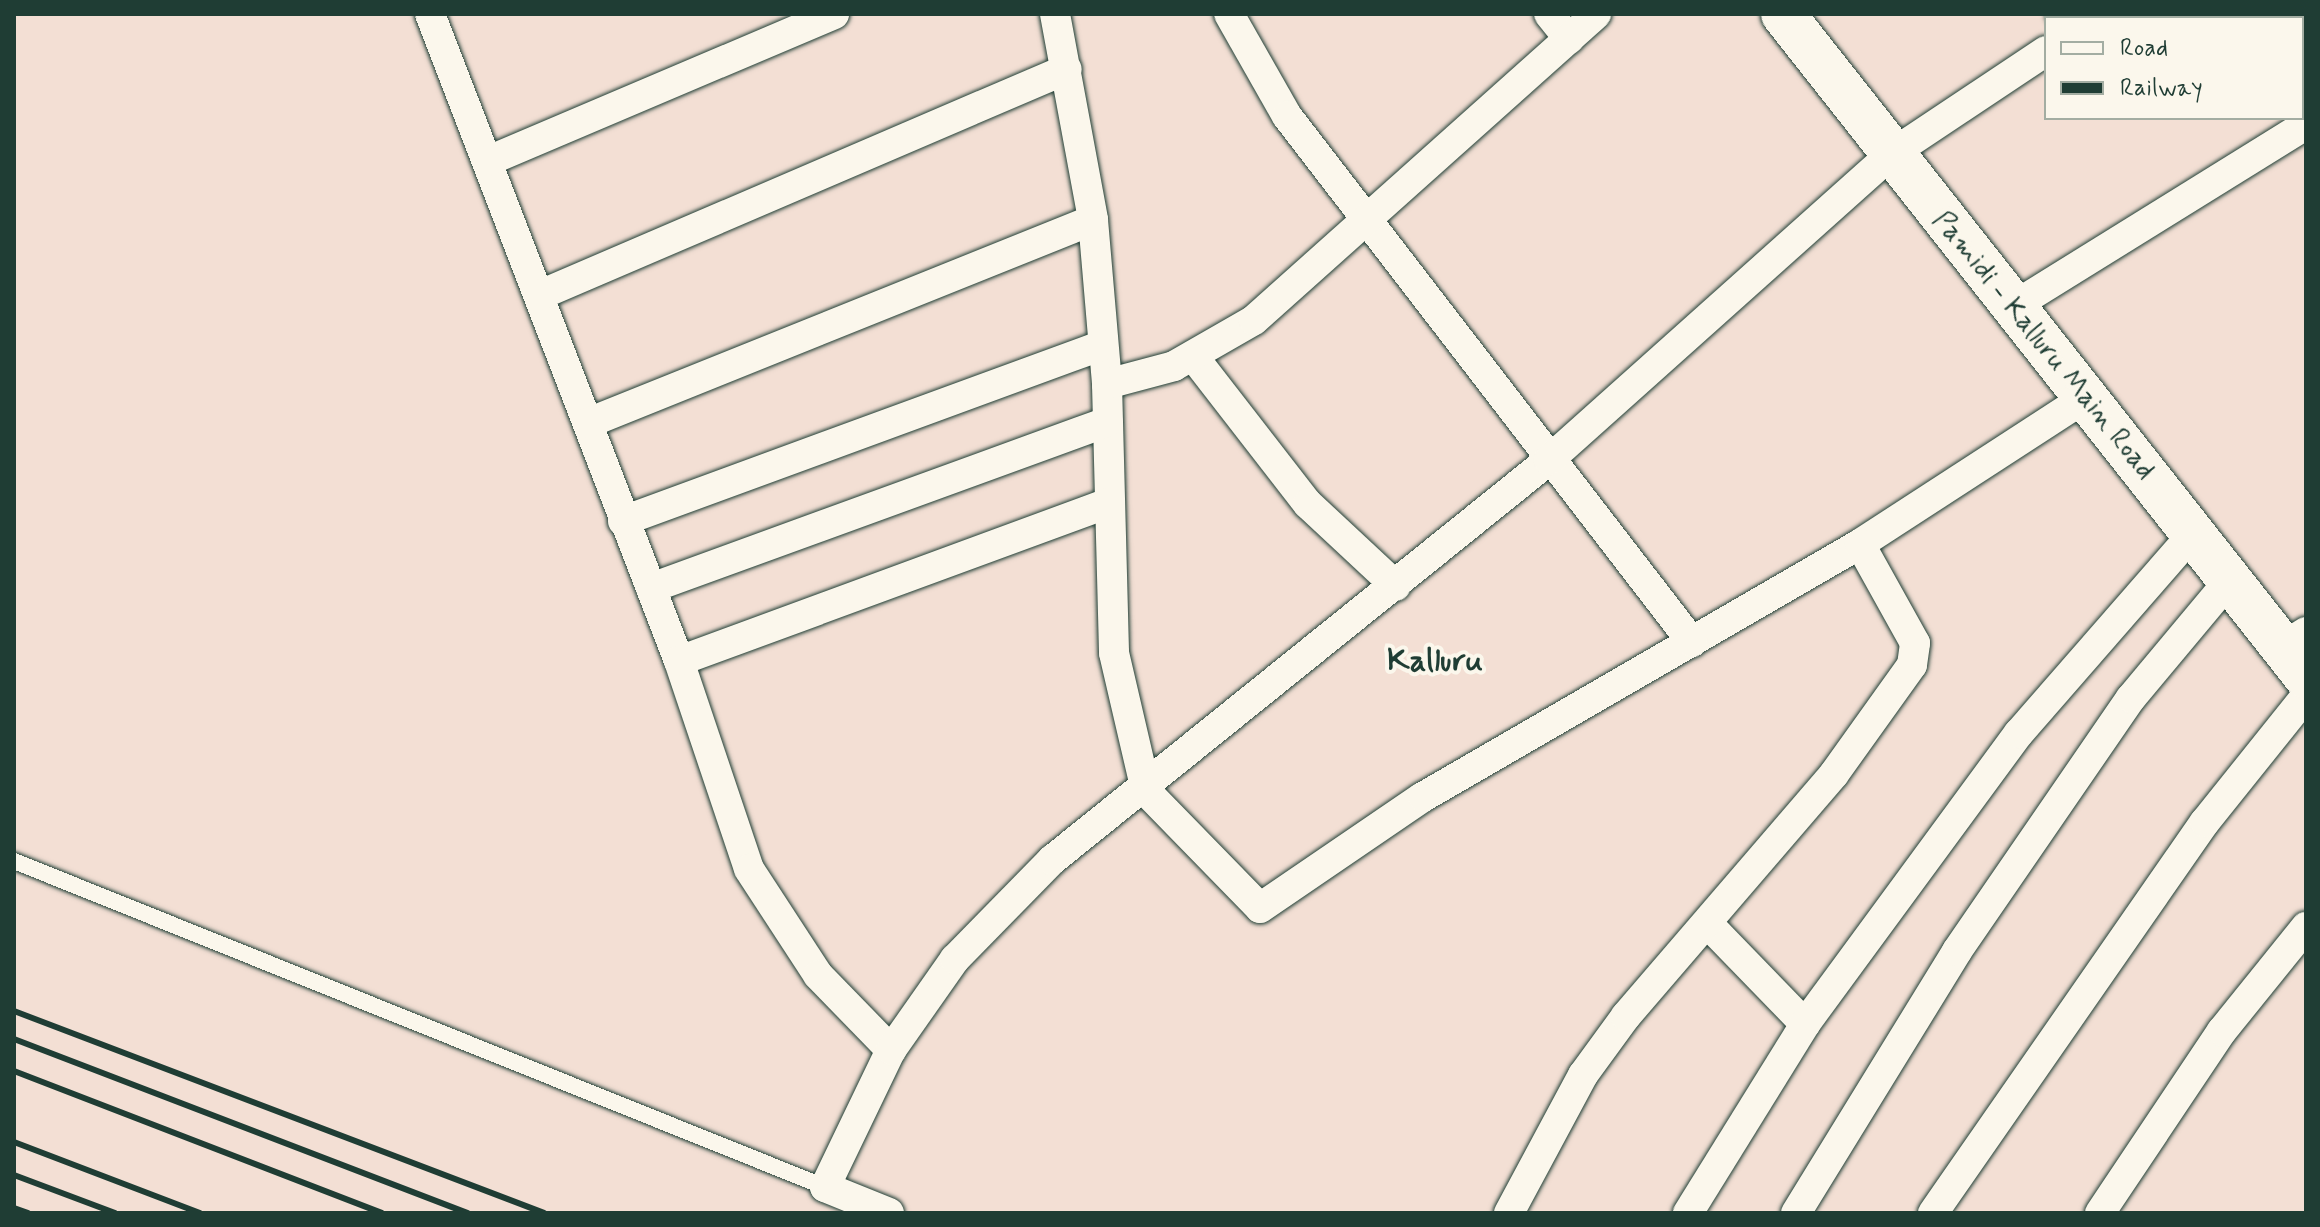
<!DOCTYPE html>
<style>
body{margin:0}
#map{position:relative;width:2320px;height:1227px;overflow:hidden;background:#f3dfd4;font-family:Mynerve,sans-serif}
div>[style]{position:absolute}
.roads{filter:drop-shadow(0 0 2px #1f3d34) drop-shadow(0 0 2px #1f3d34)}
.service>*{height:16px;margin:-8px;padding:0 8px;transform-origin:8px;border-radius:8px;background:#fbf7ec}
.minor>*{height:30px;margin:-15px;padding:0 15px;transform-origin:15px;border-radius:15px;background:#fbf7ec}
.secondary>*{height:44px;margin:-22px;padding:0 22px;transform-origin:22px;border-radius:22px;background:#fbf7ec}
.rail>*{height:6px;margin:-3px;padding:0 3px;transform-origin:3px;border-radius:3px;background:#1f3d34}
span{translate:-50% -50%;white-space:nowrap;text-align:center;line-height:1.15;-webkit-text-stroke:8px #fbf7ec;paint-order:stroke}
.street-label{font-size:28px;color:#1f3d34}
.quarter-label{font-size:32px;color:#1f3d34;font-weight:700}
.frame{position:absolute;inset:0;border:16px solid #1f3d34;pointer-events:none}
.legend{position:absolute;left:2044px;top:16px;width:260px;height:104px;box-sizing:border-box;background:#fbf7ec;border:2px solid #a3ada2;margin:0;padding:10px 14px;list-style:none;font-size:24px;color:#1f3d34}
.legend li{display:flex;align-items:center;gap:16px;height:40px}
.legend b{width:40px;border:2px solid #a3ada2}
</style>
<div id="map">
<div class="roads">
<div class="service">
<i style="left:14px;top:861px;width:874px;rotate:21.9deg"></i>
</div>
<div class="minor">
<i style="left:430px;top:14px;width:693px;rotate:68.95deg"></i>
<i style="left:679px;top:661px;width:219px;rotate:71.4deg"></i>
<i style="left:749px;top:869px;width:126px;rotate:56.9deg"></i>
<i style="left:818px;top:975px;width:105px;rotate:45.8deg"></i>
<i style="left:1055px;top:14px;width:209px;rotate:79.5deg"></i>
<i style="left:1093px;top:220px;width:165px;rotate:85.1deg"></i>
<i style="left:1107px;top:384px;width:269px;rotate:88.5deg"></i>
<i style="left:1114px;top:653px;width:142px;rotate:76.9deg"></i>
<i style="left:1146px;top:791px;width:163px;rotate:45.7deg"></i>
<i style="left:1260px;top:908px;width:197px;rotate:-34.3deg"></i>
<i style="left:1423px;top:797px;width:505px;rotate:-30.07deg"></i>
<i style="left:1860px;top:544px;width:268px;rotate:-33deg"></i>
<i style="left:1229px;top:14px;width:117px;rotate:60.4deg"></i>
<i style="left:1287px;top:116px;width:664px;rotate:52.41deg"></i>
<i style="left:1549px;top:14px;width:32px;rotate:51deg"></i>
<i style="left:2061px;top:14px;width:5px;rotate:53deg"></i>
<i style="left:488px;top:161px;width:376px;rotate:-23deg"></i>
<i style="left:540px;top:295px;width:573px;rotate:-23.21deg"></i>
<i style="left:2012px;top:307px;width:346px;rotate:-31.8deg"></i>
<i style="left:1193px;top:356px;width:187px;rotate:52.2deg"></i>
<i style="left:1308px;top:504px;width:120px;rotate:43deg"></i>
<i style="left:1107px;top:384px;width:69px;rotate:-15deg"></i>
<i style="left:1174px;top:366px;width:92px;rotate:-29.9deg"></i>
<i style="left:1254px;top:320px;width:459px;rotate:-41.8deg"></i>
<i style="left:588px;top:423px;width:544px;rotate:-21.9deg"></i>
<i style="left:623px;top:521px;width:511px;rotate:-20.14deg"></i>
<i style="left:651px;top:588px;width:486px;rotate:-20deg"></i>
<i style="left:2282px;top:647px;width:28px;rotate:-32deg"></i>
<i style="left:679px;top:661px;width:458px;rotate:-20.2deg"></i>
<i style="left:1709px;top:925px;width:138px;rotate:45.9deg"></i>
<i style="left:889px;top:1213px;width:69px;rotate:-157.9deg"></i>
<i style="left:825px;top:1187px;width:152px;rotate:-64.3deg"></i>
<i style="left:891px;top:1050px;width:111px;rotate:-54.9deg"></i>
<i style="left:955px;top:959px;width:139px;rotate:-45.6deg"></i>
<i style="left:1052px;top:860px;width:638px;rotate:-38.83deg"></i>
<i style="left:1549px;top:460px;width:457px;rotate:-41.8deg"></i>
<i style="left:1890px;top:155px;width:187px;rotate:-33.7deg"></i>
<i style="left:1509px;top:1213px;width:157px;rotate:-61.8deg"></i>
<i style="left:1583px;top:1075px;width:73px;rotate:-53.9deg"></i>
<i style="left:1626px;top:1016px;width:319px;rotate:-49.3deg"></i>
<i style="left:1834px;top:774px;width:134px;rotate:-54.4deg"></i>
<i style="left:1912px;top:665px;width:22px;rotate:-82deg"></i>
<i style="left:1915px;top:643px;width:113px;rotate:-119.1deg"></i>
<i style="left:1688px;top:1213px;width:222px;rotate:-58.2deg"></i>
<i style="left:1805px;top:1024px;width:361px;rotate:-53.7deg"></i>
<i style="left:2019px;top:733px;width:263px;rotate:-48.9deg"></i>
<i style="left:1796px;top:1213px;width:308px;rotate:-58.4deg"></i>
<i style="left:1957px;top:951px;width:307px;rotate:-55.5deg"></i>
<i style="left:2131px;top:698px;width:153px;rotate:-50.1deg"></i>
<i style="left:1933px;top:1213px;width:476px;rotate:-55.2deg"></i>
<i style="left:2205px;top:822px;width:161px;rotate:-51.3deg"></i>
<i style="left:2100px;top:1213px;width:219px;rotate:-56.2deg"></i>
<i style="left:2222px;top:1031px;width:134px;rotate:-51.1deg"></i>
</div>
<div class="secondary">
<i style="left:1783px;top:14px;width:844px;rotate:51.73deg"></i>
</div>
</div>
<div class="rail">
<i style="left:14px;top:1011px;width:567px;rotate:20.86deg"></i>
<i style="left:14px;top:1039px;width:486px;rotate:21deg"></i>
<i style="left:14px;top:1071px;width:394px;rotate:21.1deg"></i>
<i style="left:14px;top:1142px;width:199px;rotate:20.9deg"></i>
<i style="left:14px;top:1175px;width:108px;rotate:20.6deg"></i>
<i style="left:14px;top:1208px;width:15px;rotate:20deg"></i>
</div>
<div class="street-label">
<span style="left:2043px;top:346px;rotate:51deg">Pamidi - Kalluru Main Road</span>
</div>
<div class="quarter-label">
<span style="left:1435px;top:661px">Kalluru</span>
</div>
<div class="frame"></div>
<ul class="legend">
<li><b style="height:10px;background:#fbf7ec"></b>Road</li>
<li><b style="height:10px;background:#1f3d34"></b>Railway</li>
</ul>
</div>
